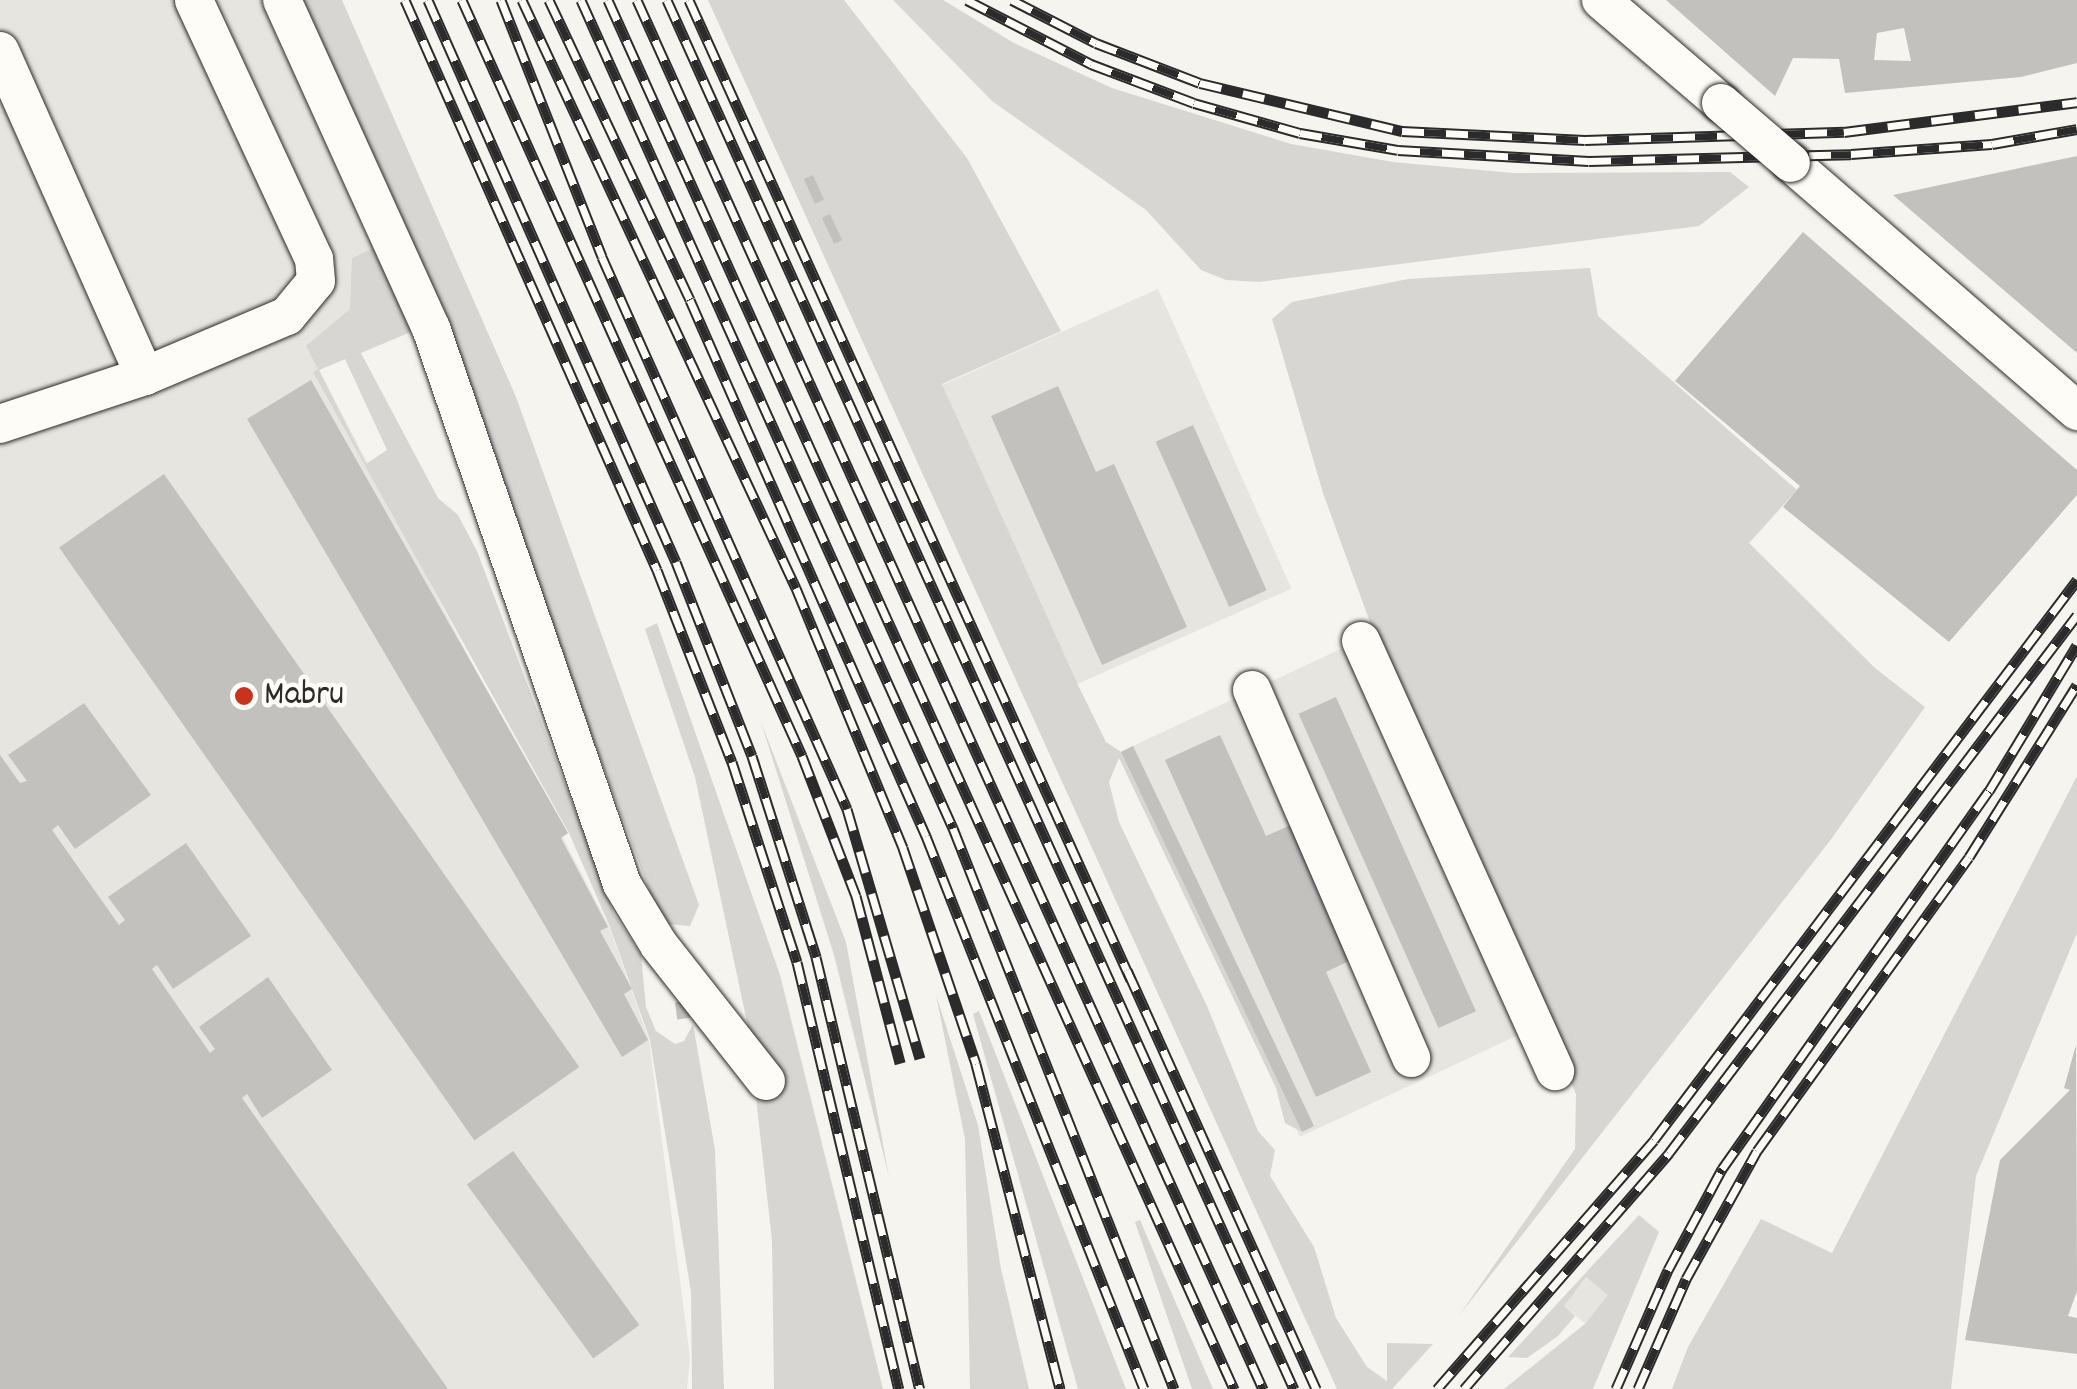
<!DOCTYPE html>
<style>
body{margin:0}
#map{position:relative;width:2077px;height:1389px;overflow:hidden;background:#f5f4ef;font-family:Dekko,sans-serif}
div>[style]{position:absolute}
.built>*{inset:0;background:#e6e5e0;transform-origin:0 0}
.green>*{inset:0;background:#d7d6d2}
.building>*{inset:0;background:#c2c1be;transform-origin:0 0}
.roads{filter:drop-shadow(0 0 2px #2b2b2b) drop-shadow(0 0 2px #2b2b2b)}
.minor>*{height:38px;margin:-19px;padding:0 19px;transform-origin:19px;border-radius:19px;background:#fdfcf7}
.rail>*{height:11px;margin-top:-5.5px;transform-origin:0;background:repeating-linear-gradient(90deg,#fdfcf7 0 22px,#2b2b2b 0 44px);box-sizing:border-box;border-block:2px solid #2b2b2b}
.bridges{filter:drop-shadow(0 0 2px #2b2b2b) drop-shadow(0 0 2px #2b2b2b)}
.minor-bridge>*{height:38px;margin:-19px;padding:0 19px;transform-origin:19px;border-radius:19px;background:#fdfcf7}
.dots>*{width:28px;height:28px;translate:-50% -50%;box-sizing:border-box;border:5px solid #fdfcf7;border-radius:50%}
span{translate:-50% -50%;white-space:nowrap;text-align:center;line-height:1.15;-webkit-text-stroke:9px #fdfcf7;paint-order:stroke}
.poi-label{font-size:35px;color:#2b2b2b}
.left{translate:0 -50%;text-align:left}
</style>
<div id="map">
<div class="built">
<i style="clip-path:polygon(0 0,272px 0,420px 328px,319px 370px,609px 926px,649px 1040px,690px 1358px,687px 1389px,0 1389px)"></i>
<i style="left:1158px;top:289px;width:328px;height:236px;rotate:66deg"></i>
<i style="left:1347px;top:646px;width:425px;height:250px;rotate:65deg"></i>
<i style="left:1586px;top:1277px;width:29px;height:37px;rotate:38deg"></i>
</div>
<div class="green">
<i style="clip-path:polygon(295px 0,342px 0,516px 397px,699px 905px,690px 926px,667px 924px,651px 895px,417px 265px)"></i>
<i style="clip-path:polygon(708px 0,844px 0,967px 158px,1061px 331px,942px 384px,1078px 685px,1106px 742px,1121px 752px,1302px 1132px,1285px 1123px,1276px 1088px,1119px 758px,1109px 782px,1119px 822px,1207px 1006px,1258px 1131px,1275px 1150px,1270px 1176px,1314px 1247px,1336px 1318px,1367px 1367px,1387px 1381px,1387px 1343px,1433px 1344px,1392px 1389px,1337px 1389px)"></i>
<i style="clip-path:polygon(893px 0,943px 0,1014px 43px,1112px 88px,1291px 144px,1393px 162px,1513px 173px,1730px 172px,1749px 187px,1699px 226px,1259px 282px,1226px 280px,1201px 270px,1146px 210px,992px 101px)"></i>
<i style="clip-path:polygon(evenodd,383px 244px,420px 328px,361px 353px,438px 498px,458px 515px,477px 551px,614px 914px,641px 955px,646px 1007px,656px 1031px,675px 1044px,684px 1041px,693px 1024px,715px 1150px,724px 1389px,692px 1389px,691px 1292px,650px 1040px,610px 927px,569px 833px,313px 372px,318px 369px,306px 346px,350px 309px,352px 258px,383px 244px,345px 359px,387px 450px,366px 464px,319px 370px,345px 359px)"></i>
<i style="clip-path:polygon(1590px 268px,1598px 316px,1797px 490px,1749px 543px,1875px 668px,1925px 707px,1829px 842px,1458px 1317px,1575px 1149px,1576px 1094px,1375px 636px,1323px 493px,1272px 319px,1292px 302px,1408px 279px)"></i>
<i style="clip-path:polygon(657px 623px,780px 975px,883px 1389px,774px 1389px,772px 1240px,748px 1027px,695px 777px,645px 629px)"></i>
<i style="clip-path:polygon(761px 722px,846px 942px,889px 1177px,834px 955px)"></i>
<i style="clip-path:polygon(2077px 776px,2077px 933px,1976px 1176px,1951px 1389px,1672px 1389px,1688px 1347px,1761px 1219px,1832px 1253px)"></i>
<i style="clip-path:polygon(936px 995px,978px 1125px,1001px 1269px,1029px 1389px,970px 1389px,965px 1139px)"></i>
<i style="clip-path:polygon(979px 1011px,1126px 1389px,1078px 1389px,973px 1014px)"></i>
<i style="clip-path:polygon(1639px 1215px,1659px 1232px,1593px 1389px,1504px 1389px,1586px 1323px,1608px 1295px,1586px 1277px,1564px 1306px,1575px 1316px,1558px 1336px,1527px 1358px,1508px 1357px)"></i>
<i style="clip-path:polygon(1140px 1220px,1213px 1389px,1192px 1389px,1135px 1222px)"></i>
</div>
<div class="building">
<i style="clip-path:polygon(evenodd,1666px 0,2077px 0,2077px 63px,2021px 77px,1845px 93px,1839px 59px,1793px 58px,1775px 96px,1666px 0,1904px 28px,1911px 61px,1874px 60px,1877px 33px,1904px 28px)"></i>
<i style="clip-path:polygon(2077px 156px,2077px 353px,1893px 195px)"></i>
<i style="left:813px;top:175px;width:27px;height:10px;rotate:66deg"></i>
<i style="left:830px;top:214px;width:29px;height:9px;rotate:65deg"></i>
<i style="clip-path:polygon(1803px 232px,2077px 470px,2077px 495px,1949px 642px,1783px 507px,1800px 486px,1675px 381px)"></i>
<i style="clip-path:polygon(311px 380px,568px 833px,561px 838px,608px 927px,600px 931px,632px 989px,624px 994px,648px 1040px,622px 1057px,247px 419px)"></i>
<i style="clip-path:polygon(1058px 386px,1096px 472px,1114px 464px,1187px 627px,1102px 665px,991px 416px)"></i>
<i style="left:1193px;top:425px;width:181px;height:41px;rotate:66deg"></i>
<i style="left:164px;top:474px;width:724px;height:128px;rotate:55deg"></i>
<i style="left:1336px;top:697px;width:344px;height:41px;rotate:66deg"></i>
<i style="clip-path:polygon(84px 703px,151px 795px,75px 849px,58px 825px,52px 830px,119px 925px,125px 920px,108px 897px,186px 843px,251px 936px,173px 989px,157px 965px,152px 969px,210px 1053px,215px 1049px,199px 1027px,268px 977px,332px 1070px,262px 1118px,247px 1094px,242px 1098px,448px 1389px,0 1389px,0 755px,20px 783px,27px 781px,8px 755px)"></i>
<i style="clip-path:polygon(1220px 735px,1266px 836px,1293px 824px,1353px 959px,1326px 972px,1371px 1072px,1316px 1097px,1165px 760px)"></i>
<i style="clip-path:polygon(1133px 746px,1277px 1048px,1314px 1126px,1302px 1132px,1121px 752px)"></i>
<i style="left:688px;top:1001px;width:17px;height:13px;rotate:83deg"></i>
<i style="clip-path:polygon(2076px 1045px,2077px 1291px,2068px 1316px,2077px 1318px,2077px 1354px,1965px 1340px,2000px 1160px,2070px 1090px,2064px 1088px)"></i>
<i style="left:513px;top:1151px;width:215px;height:57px;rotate:54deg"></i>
</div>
<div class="roads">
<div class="minor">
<i style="left:282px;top:0;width:360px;rotate:65.6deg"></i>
<i style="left:431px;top:328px;width:588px;rotate:71.04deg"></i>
<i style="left:622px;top:884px;width:71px;rotate:58.8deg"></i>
<i style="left:659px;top:945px;width:173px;rotate:51.8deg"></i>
<i style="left:1601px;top:0;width:158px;rotate:40.6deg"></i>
<i style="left:0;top:51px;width:356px;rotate:66deg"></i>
<i style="left:145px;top:376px;width:153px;rotate:161.7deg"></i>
<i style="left:1791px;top:163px;width:379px;rotate:40.9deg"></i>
<i style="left:145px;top:376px;width:154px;rotate:-22.9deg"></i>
<i style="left:287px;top:316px;width:45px;rotate:-50.4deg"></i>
<i style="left:316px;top:281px;width:22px;rotate:-95deg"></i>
<i style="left:314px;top:259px;width:285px;rotate:-114.9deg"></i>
<i style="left:1361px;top:641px;width:472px;rotate:65.7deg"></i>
<i style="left:1252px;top:690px;width:401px;rotate:66.6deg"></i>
</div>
</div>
<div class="rail">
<i style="left:405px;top:0;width:623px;rotate:66.15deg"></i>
<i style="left:657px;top:570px;width:206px;rotate:68.7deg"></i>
<i style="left:732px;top:762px;width:210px;rotate:72deg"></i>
<i style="left:797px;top:962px;width:439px;rotate:76.6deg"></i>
<i style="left:428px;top:0;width:614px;rotate:66.19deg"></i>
<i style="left:676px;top:562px;width:208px;rotate:68.6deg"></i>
<i style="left:752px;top:756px;width:211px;rotate:72.3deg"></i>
<i style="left:816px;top:957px;width:444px;rotate:76.5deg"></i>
<i style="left:462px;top:0;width:829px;rotate:65.78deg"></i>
<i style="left:802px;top:756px;width:150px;rotate:68.9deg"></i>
<i style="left:856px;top:896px;width:173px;rotate:75.2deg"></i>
<i style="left:501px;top:0;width:276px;rotate:68.5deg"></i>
<i style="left:602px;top:257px;width:604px;rotate:66.07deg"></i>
<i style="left:847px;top:809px;width:260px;rotate:73.7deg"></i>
<i style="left:522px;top:0;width:649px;rotate:65.02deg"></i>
<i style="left:796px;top:588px;width:281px;rotate:67.6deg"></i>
<i style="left:903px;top:848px;width:228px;rotate:71.3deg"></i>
<i style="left:976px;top:1064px;width:336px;rotate:75.5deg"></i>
<i style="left:549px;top:0;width:331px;rotate:64.8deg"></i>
<i style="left:690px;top:300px;width:586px;rotate:66.24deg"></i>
<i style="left:926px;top:836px;width:594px;rotate:68.48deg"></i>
<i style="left:581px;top:0;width:908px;rotate:65.81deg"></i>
<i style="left:953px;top:828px;width:603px;rotate:68.5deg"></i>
<i style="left:608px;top:0;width:1524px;rotate:65.74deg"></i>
<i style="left:637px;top:0;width:1524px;rotate:65.74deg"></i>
<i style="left:667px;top:0;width:1524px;rotate:65.71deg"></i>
<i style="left:689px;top:0;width:1075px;rotate:65.72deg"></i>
<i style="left:967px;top:0;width:140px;rotate:27.3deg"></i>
<i style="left:1091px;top:64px;width:110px;rotate:20.7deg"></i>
<i style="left:1194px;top:103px;width:110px;rotate:15.8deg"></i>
<i style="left:1300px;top:133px;width:99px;rotate:9.8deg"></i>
<i style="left:1398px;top:150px;width:191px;rotate:3.3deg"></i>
<i style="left:1589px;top:161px;width:262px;rotate:-1.5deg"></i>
<i style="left:1851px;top:154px;width:141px;rotate:-4.1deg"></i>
<i style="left:1992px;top:144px;width:86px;rotate:-10deg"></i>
<i style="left:1012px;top:0;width:94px;rotate:27.1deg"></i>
<i style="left:1096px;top:43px;width:111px;rotate:21deg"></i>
<i style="left:1200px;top:83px;width:208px;rotate:13.4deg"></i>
<i style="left:1402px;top:131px;width:183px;rotate:2.8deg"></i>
<i style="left:1585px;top:140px;width:259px;rotate:-1.8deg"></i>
<i style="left:1844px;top:132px;width:235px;rotate:-7.3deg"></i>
<i style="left:1127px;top:970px;width:460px;rotate:65.7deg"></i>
<i style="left:1437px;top:1389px;width:330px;rotate:-48.9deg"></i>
<i style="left:1654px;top:1140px;width:702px;rotate:-52.93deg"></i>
<i style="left:1464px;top:1389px;width:313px;rotate:-49deg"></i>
<i style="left:1669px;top:1153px;width:675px;rotate:-52.82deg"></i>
<i style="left:1616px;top:1389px;width:130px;rotate:-66.4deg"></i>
<i style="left:1668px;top:1270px;width:115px;rotate:-61.9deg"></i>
<i style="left:1722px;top:1169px;width:463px;rotate:-54.8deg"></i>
<i style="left:1989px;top:791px;width:170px;rotate:-58.9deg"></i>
<i style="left:1638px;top:1389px;width:120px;rotate:-66.4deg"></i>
<i style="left:1686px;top:1279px;width:146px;rotate:-61deg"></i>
<i style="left:1757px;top:1151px;width:362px;rotate:-54.2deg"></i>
<i style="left:1969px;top:857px;width:203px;rotate:-57.9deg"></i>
</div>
<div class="bridges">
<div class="minor-bridge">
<i style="left:1721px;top:103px;width:92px;rotate:40.6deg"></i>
</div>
</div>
<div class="dots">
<i style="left:244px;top:696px;background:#c8321e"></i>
</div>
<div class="poi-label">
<span class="left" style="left:264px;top:696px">Mabru</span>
</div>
</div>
